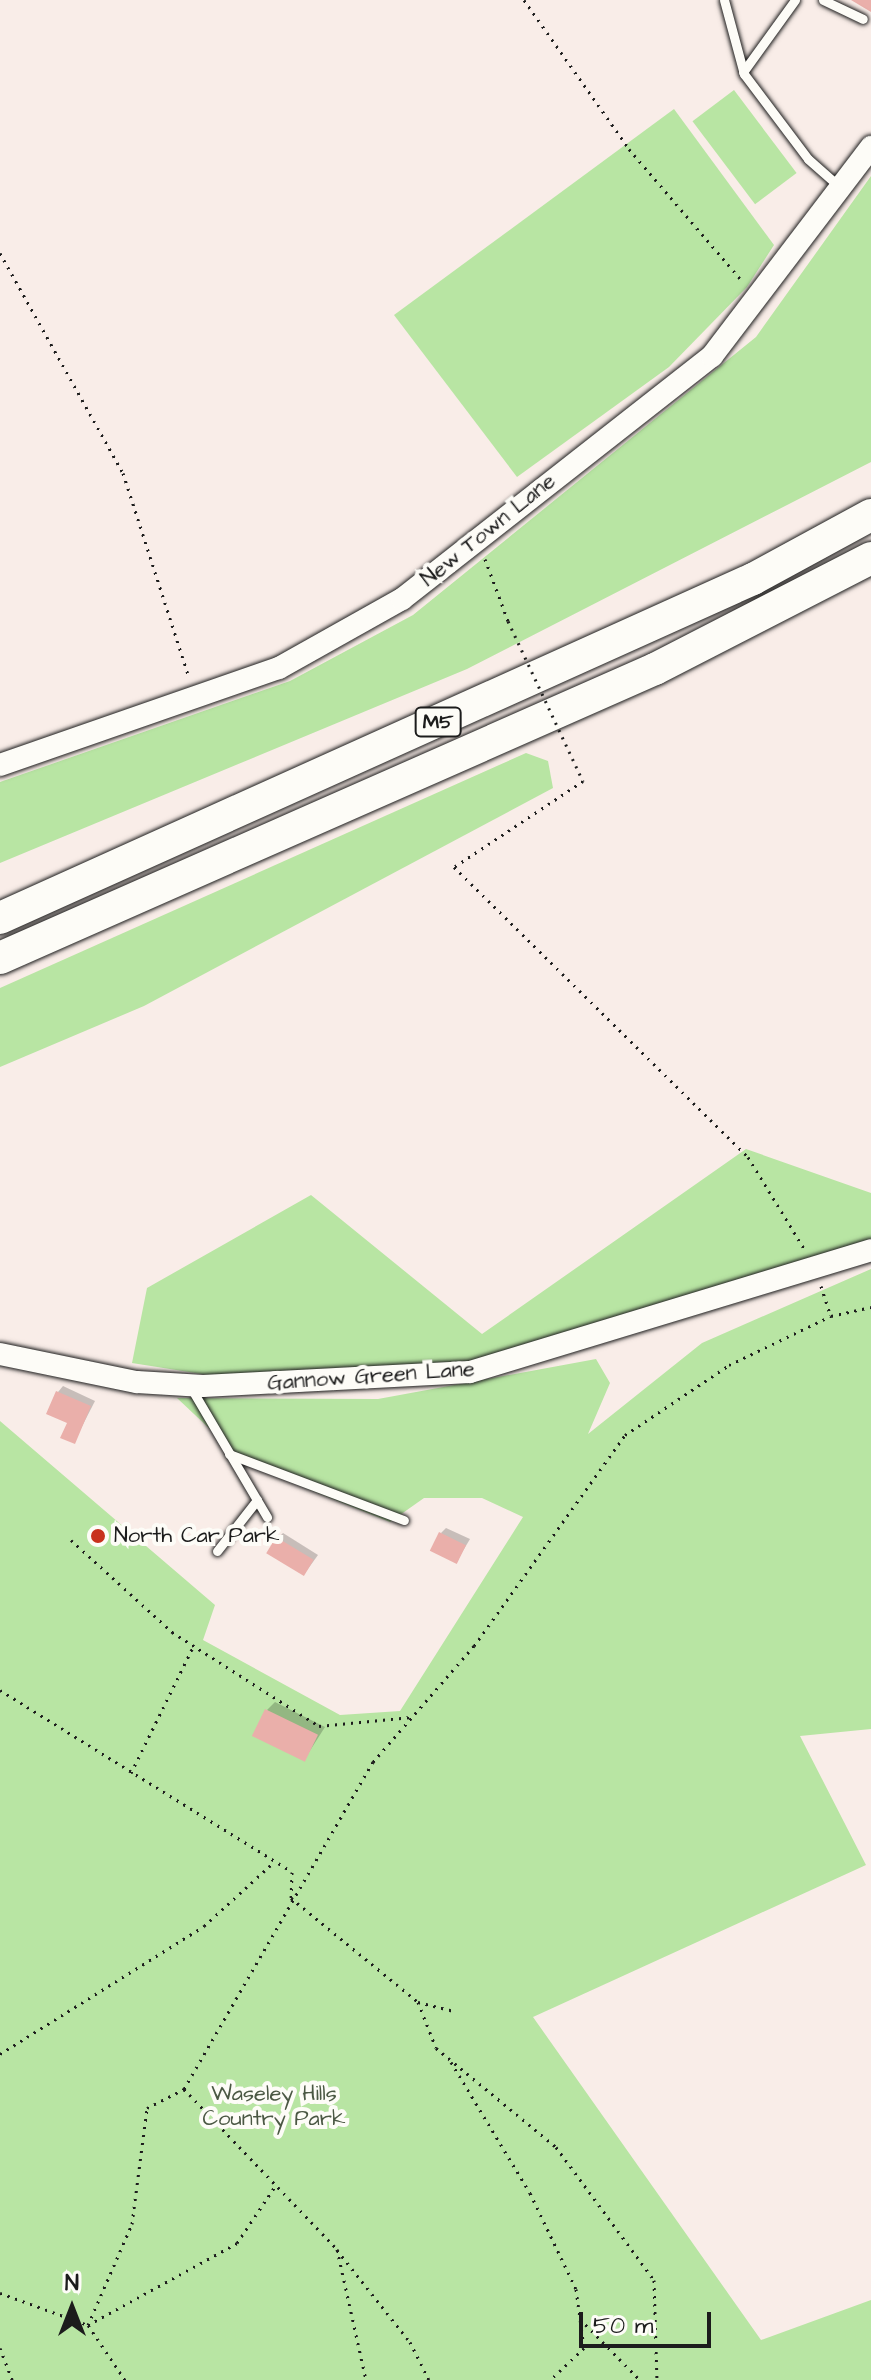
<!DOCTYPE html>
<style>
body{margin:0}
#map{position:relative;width:871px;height:2380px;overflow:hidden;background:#f9ede8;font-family:"Architects Daughter",sans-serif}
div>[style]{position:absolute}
.green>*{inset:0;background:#b8e5a3;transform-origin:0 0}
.shadow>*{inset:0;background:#0003}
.building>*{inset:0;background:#eaafaa;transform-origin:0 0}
.path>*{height:3px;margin-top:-1.5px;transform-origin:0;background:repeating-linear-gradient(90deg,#1c1c1c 0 2px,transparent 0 8px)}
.roads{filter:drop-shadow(0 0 2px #1c1c1c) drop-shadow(0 0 2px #1c1c1c)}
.service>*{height:9px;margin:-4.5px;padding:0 4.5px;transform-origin:4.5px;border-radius:4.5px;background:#fdfcf7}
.tertiary>*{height:22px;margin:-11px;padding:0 11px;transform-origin:11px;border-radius:11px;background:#fdfcf7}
.motorway>*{height:32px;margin:-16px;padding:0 16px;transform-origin:16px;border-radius:16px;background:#fdfcf7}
.path-bridge>*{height:3px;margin-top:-1.5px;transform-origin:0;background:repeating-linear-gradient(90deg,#1c1c1c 0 2px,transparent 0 8px)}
.dots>*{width:22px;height:22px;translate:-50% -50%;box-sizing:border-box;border:4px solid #fdfcf7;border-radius:50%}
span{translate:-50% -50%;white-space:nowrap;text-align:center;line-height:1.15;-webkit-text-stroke:8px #fdfcf7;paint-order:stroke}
.shield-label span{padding:2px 6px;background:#fdfcf7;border:2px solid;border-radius:6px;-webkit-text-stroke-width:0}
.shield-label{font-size:20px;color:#1c1c1c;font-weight:700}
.street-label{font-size:22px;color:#1c1c1c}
.poi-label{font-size:22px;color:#1c1c1c}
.left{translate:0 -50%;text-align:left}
.park-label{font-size:22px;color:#4b5844}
.north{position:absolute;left:32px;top:2268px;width:80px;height:80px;-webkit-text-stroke:6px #fdfcf7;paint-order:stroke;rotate:0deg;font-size:22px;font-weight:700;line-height:32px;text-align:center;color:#1c1c1c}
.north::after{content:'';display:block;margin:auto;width:28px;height:36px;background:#1c1c1c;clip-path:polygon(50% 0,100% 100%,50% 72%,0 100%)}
.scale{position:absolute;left:579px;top:2312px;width:132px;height:36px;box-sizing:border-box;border:4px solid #1c1c1c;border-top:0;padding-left:10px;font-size:24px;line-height:28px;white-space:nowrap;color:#1c1c1c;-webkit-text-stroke:6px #fdfcf7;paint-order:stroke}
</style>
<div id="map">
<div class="green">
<i style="left:734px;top:90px;width:104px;height:52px;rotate:53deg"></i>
<i style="clip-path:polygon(674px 109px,774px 245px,747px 287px,669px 367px,517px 477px,394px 315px)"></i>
<i style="clip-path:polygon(871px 176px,871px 462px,467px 669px,0 863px,0 782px,290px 681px,413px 615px,756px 337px)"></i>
<i style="clip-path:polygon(526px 753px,548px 761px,553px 788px,144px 1006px,0 1067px,0 988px)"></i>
<i style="clip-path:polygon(746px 1149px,871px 1193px,871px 1239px,486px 1360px,214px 1376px,132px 1363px,147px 1288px,311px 1195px,482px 1334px)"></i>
<i style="clip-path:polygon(871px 1269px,871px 1729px,800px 1736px,866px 1865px,533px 2017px,761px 2340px,871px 2300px,871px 2380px,0 2380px,0 1421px,215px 1605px,203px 1640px,340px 1715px,400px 1711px,523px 1517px,482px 1498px,424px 1498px,390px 1522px,248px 1465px,177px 1398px,378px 1399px,596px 1359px,610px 1383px,588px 1434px,702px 1343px)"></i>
</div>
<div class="shadow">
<i style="clip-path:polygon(63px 1386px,95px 1401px,74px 1442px,58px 1392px)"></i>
<i style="clip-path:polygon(446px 1528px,470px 1539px,457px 1561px,441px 1533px)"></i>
<i style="clip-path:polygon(283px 1533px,318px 1555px,305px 1573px,277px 1539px)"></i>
<i style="clip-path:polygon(275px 1702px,325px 1727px,304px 1760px,267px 1710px)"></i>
</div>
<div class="building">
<i style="clip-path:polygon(851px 0,871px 0,871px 12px)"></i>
<i style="clip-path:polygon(56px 1391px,91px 1406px,75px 1444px,60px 1438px,67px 1423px,46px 1414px)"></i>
<i style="left:439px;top:1532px;width:30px;height:21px;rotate:26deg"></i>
<i style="left:276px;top:1537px;width:44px;height:19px;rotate:31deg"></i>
<i style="left:265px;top:1709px;width:59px;height:30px;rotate:26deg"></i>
</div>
<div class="path">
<i style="left:524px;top:0;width:182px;rotate:54.8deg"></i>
<i style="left:629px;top:149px;width:175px;rotate:49.4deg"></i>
<i style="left:0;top:253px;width:252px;rotate:60.8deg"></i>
<i style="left:123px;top:473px;width:214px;rotate:72.1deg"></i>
<i style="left:485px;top:559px;width:66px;rotate:69.6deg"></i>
<i style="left:583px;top:781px;width:155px;rotate:146.3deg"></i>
<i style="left:454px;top:867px;width:413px;rotate:44.6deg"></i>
<i style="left:748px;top:1157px;width:109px;rotate:58.5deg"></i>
<i style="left:821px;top:1286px;width:32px;rotate:72deg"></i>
<i style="left:71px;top:1540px;width:137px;rotate:42.3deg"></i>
<i style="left:172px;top:1632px;width:174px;rotate:32.6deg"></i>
<i style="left:319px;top:1726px;width:93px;rotate:-5.5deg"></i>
<i style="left:0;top:1690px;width:344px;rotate:31.9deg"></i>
<i style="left:292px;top:1872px;width:26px;rotate:92deg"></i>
<i style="left:291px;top:1898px;width:164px;rotate:39.3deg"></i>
<i style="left:418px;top:2002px;width:49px;rotate:68.6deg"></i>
<i style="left:436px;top:2048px;width:156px;rotate:39.5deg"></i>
<i style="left:556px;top:2147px;width:165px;rotate:53.6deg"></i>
<i style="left:654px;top:2280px;width:100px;rotate:88.3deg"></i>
<i style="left:131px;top:1773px;width:140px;rotate:-63.8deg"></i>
<i style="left:418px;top:2002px;width:38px;rotate:14deg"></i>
<i style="left:0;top:2054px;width:241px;rotate:-32.1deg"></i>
<i style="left:204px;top:1926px;width:95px;rotate:-42.4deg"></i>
<i style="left:451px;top:2062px;width:153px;rotate:58.9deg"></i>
<i style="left:530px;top:2193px;width:106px;rotate:64.4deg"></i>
<i style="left:576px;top:2289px;width:60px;rotate:82.3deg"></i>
<i style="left:584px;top:2348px;width:47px;rotate:136.7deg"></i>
<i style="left:184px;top:2089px;width:221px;rotate:46.3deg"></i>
<i style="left:337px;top:2249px;width:134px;rotate:77.5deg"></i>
<i style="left:337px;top:2250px;width:117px;rotate:51.6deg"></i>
<i style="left:410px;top:2342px;width:42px;rotate:63.4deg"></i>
<i style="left:0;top:2293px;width:94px;rotate:20deg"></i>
<i style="left:88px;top:2325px;width:110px;rotate:-66.5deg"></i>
<i style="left:132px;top:2224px;width:117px;rotate:-82.6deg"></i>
<i style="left:147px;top:2108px;width:42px;rotate:-27.2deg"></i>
<i style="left:184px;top:2089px;width:378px;rotate:-60deg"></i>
<i style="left:373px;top:1762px;width:154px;rotate:-49deg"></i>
<i style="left:474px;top:1646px;width:259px;rotate:-54.4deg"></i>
<i style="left:625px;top:1435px;width:125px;rotate:-33.9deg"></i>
<i style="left:729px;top:1365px;width:113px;rotate:-25.7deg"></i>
<i style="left:831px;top:1316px;width:41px;rotate:-12.7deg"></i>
<i style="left:580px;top:2319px;width:86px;rotate:45.5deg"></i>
<i style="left:0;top:2348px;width:34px;rotate:69deg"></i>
<i style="left:125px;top:2380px;width:66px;rotate:-123.9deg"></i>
<i style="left:88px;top:2325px;width:170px;rotate:-28.8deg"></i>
<i style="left:237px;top:2243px;width:70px;rotate:-56.1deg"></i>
</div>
<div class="roads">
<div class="service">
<i style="left:724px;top:0;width:77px;rotate:74.9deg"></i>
<i style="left:744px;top:74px;width:106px;rotate:53deg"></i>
<i style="left:808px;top:159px;width:44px;rotate:41.3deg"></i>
<i style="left:823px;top:0;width:44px;rotate:25.4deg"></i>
<i style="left:743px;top:72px;width:89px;rotate:-54.2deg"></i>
<i style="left:191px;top:1388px;width:150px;rotate:59.5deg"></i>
<i style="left:229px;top:1454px;width:187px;rotate:20.7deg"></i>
<i style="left:217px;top:1551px;width:65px;rotate:-51.9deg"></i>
</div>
<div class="tertiary">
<i style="left:0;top:765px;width:295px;rotate:-19.2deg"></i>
<i style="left:279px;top:668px;width:141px;rotate:-29.3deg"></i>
<i style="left:402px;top:599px;width:394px;rotate:-38.1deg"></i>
<i style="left:712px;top:356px;width:263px;rotate:-52.7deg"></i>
<i style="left:0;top:1354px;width:140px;rotate:11.6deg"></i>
<i style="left:137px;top:1382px;width:66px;rotate:3.5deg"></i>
<i style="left:203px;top:1386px;width:267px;rotate:-3deg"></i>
<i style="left:470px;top:1372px;width:419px;rotate:-16.9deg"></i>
</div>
<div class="motorway">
<i style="left:0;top:918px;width:826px;rotate:-24.24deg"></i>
<i style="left:753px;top:579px;width:134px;rotate:-28.5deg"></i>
<i style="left:0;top:958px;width:716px;rotate:-23.81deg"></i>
<i style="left:655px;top:669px;width:243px;rotate:-27.2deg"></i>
</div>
</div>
<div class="path-bridge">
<i style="left:508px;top:621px;width:177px;rotate:64.9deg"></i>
</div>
<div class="dots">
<i style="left:98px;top:1536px;background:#c8321e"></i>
</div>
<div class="shield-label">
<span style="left:438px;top:722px">M5</span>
</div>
<div class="street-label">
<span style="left:488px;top:530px;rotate:-39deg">New Town Lane</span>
<span style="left:371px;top:1376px;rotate:-4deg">Gannow Green Lane</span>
</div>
<div class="poi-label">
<span class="left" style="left:114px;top:1536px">North Car Park</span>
</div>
<div class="park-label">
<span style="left:274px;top:2106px">Waseley Hills<br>Country Park</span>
</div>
<div class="north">N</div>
<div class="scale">50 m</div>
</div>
